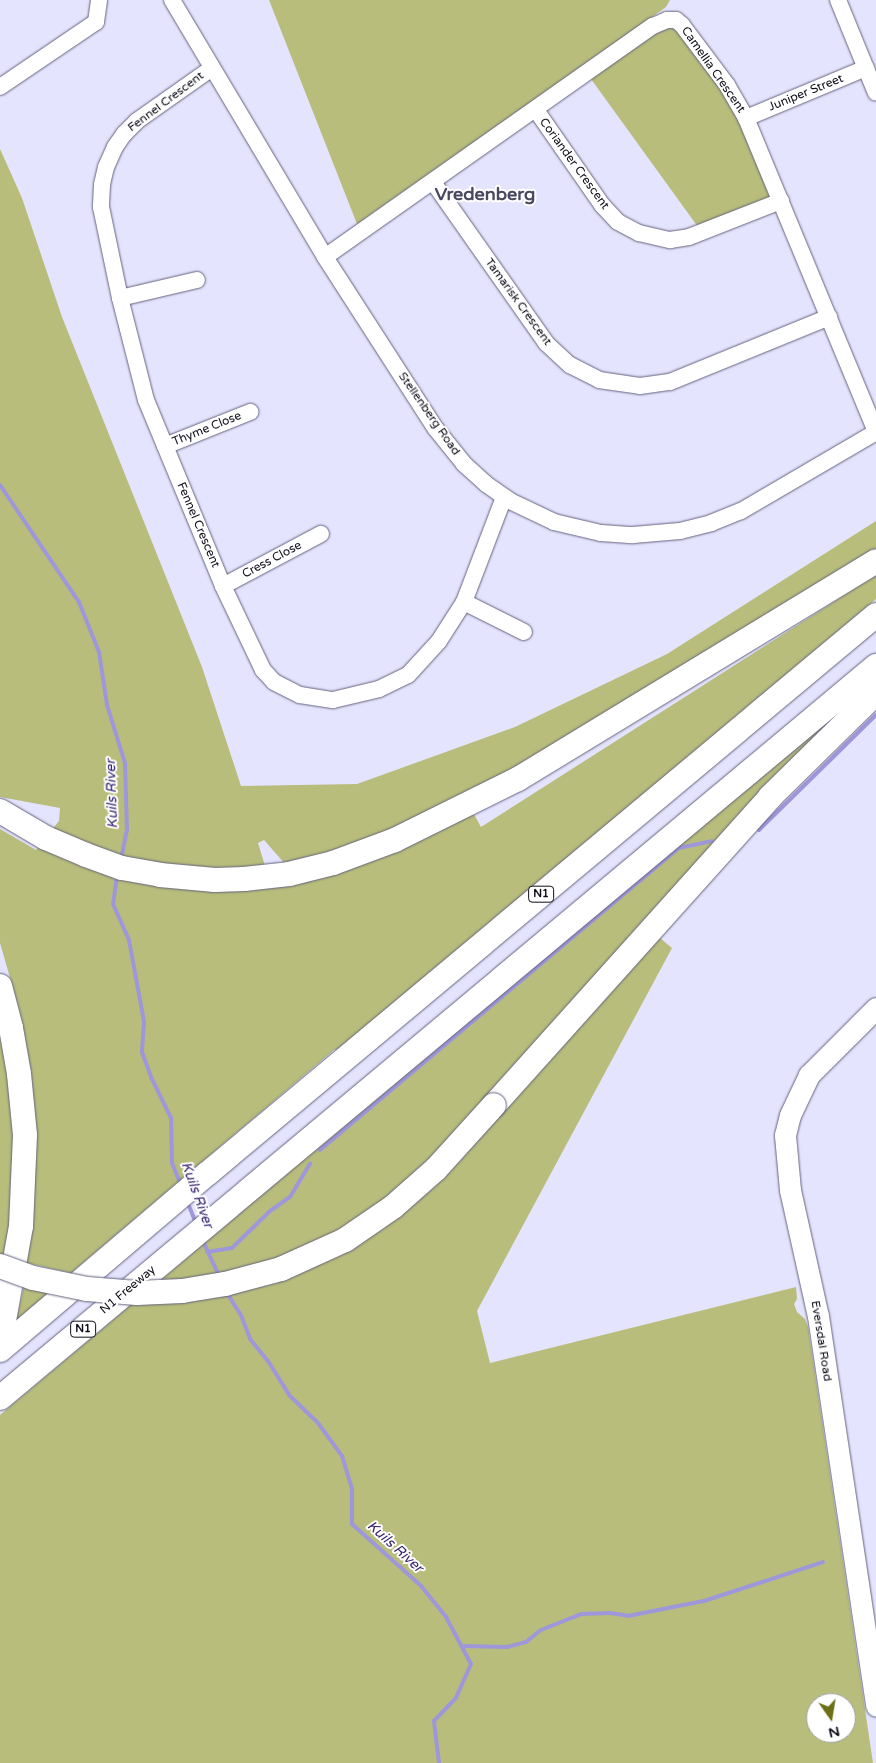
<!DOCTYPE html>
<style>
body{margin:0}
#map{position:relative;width:876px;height:1763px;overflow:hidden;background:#e5e4fe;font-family:"Varela Round",sans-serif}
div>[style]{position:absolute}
.green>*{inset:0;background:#b8bd7b}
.stream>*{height:4px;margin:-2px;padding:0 2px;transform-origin:2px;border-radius:2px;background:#9e97da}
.roads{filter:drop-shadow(0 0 1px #64627d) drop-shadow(0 0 1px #64627d)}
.minor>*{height:16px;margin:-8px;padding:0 8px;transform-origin:8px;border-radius:8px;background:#fff}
.major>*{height:21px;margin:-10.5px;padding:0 10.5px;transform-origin:10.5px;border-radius:10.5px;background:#fff}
.highway>*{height:24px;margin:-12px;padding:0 12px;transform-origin:12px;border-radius:12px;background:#fff}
.bridges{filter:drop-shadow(0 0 1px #64627d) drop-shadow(0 0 1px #64627d)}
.highway-bridge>*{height:24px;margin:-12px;padding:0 12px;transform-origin:12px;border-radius:12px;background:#fff}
span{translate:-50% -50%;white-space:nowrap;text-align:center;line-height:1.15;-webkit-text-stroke:4px #fff;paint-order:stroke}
.shield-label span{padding:1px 4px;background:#fff;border:1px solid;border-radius:4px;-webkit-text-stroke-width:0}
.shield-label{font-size:11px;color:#0e0d18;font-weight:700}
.street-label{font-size:12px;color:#0e0d18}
.water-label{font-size:14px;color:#352271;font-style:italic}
.district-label{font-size:18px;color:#494761;font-weight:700}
.north{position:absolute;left:806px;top:1693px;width:50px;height:50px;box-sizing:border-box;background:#fff;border:1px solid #9f9ea3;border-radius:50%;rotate:167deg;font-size:14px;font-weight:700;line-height:20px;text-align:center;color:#0e0d18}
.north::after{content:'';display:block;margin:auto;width:18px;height:22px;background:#6d7016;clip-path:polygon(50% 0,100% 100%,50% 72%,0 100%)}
</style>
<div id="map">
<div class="green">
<i style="clip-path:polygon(269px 0,670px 0,666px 7px,357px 224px)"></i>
<i style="clip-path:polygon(662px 28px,676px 28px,728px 98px,772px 197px,698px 227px,591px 79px)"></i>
<i style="clip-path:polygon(0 149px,22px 198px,62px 317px,202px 667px,241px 786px,357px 784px,515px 727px,667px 654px,876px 521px,876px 553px,583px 732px,373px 840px,286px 865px,264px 840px,258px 843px,270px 882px,471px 809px,481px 827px,876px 575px,876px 599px,337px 1053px,335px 1049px,71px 1273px,27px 1263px,31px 1234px,32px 1087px,19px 1009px,0 943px,0 829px,36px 850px,59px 821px,60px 808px,0 797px)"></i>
<i style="clip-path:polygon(821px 721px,827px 728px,418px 1175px,337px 1235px,273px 1264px,155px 1285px)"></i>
<i style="clip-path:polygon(evenodd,660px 938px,672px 948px,477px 1311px,490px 1363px,796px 1287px,797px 1299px,794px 1304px,797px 1312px,805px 1319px,808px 1327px,873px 1763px,0 1763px,0 1415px,133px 1303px,164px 1303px,207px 1299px,277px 1283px,336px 1257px,383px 1229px,432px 1188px,660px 938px,816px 1703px,846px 1703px,846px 1733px,816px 1733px,816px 1703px)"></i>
<i style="clip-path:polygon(0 1008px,16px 1105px,8px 1260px,0 1257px)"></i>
<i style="clip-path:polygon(24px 1286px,51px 1293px,16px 1322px)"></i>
</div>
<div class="stream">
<i style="left:0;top:485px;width:141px;rotate:56deg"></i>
<i style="left:79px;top:602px;width:54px;rotate:68.2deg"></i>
<i style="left:99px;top:652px;width:54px;rotate:81.4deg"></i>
<i style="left:107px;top:705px;width:61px;rotate:72.8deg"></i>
<i style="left:125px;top:763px;width:66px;rotate:88.3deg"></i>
<i style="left:127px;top:829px;width:31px;rotate:101deg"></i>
<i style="left:759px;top:830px;width:164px;rotate:-44.5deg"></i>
<i style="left:117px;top:876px;width:28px;rotate:98deg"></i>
<i style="left:113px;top:904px;width:39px;rotate:66deg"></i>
<i style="left:129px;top:940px;width:83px;rotate:79.6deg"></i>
<i style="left:144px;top:1022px;width:30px;rotate:94deg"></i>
<i style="left:142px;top:1052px;width:27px;rotate:70deg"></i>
<i style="left:151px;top:1077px;width:46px;rotate:64deg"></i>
<i style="left:171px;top:1118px;width:45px;rotate:88.7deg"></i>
<i style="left:172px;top:1163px;width:24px;rotate:68deg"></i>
<i style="left:320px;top:1150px;width:469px;rotate:-40.1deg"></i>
<i style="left:679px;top:848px;width:33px;rotate:-12deg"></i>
<i style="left:187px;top:1201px;width:24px;rotate:68deg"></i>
<i style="left:202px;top:1239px;width:43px;rotate:65.2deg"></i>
<i style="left:207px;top:1252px;width:25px;rotate:-9deg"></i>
<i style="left:232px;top:1248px;width:53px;rotate:-44.2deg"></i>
<i style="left:270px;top:1211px;width:24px;rotate:-35deg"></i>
<i style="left:290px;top:1197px;width:39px;rotate:-59deg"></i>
<i style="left:227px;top:1293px;width:26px;rotate:58deg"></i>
<i style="left:241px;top:1315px;width:26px;rotate:69deg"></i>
<i style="left:250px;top:1339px;width:28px;rotate:51deg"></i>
<i style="left:268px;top:1361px;width:40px;rotate:58deg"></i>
<i style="left:289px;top:1395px;width:40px;rotate:44deg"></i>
<i style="left:318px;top:1423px;width:41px;rotate:54deg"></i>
<i style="left:342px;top:1456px;width:34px;rotate:73deg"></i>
<i style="left:352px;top:1489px;width:35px;rotate:90deg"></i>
<i style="left:352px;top:1524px;width:93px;rotate:41.9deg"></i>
<i style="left:421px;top:1586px;width:40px;rotate:51deg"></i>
<i style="left:446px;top:1617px;width:53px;rotate:62deg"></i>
<i style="left:471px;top:1664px;width:37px;rotate:114deg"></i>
<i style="left:456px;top:1698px;width:32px;rotate:134deg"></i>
<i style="left:434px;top:1721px;width:42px;rotate:83.2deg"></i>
<i style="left:462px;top:1646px;width:45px;rotate:1.3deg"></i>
<i style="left:507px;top:1647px;width:20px;rotate:-15deg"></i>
<i style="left:526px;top:1642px;width:19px;rotate:-39deg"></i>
<i style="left:541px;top:1630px;width:43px;rotate:-21.8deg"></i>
<i style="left:581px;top:1614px;width:29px;rotate:-2deg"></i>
<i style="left:610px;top:1613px;width:18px;rotate:9deg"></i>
<i style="left:628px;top:1616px;width:77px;rotate:-11.2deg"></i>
<i style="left:704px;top:1601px;width:125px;rotate:-18.1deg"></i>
</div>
<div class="roads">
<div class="minor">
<i style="left:172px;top:0;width:299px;rotate:59.2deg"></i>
<i style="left:325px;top:257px;width:205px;rotate:57.2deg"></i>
<i style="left:436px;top:429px;width:45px;rotate:51.3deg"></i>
<i style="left:464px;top:464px;width:30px;rotate:42deg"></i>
<i style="left:486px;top:484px;width:29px;rotate:35deg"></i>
<i style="left:510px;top:501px;width:49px;rotate:25.5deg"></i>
<i style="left:554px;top:522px;width:48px;rotate:13.2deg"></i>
<i style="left:601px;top:533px;width:32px;rotate:4deg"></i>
<i style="left:633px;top:535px;width:47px;rotate:-4.9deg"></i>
<i style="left:680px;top:531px;width:32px;rotate:-14deg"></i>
<i style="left:711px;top:523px;width:32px;rotate:-22deg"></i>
<i style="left:741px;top:511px;width:156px;rotate:-30.3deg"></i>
<i style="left:838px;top:0;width:100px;rotate:67.8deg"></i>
<i style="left:212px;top:68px;width:92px;rotate:144.8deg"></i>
<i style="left:137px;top:121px;width:18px;rotate:135deg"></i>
<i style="left:124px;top:134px;width:16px;rotate:125deg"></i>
<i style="left:115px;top:147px;width:22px;rotate:114deg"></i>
<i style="left:106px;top:167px;width:18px;rotate:103deg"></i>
<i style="left:102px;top:185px;width:22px;rotate:93deg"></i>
<i style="left:101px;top:207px;width:93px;rotate:78.2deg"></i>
<i style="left:120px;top:298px;width:105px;rotate:75.7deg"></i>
<i style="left:146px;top:400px;width:201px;rotate:67.5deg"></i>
<i style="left:223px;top:586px;width:93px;rotate:64.5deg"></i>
<i style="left:263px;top:670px;width:16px;rotate:47deg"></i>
<i style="left:274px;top:682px;width:29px;rotate:27deg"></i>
<i style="left:300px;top:695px;width:33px;rotate:9deg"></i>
<i style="left:333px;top:700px;width:47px;rotate:-13.4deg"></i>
<i style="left:379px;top:689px;width:32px;rotate:-26deg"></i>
<i style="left:408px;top:675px;width:46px;rotate:-47.6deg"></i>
<i style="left:439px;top:641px;width:46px;rotate:-57.3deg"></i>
<i style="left:464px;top:602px;width:112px;rotate:-69.1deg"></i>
<i style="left:0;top:87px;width:116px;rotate:-34.1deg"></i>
<i style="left:96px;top:22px;width:22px;rotate:-82deg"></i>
<i style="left:536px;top:110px;width:116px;rotate:55.2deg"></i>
<i style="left:602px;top:205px;width:23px;rotate:47deg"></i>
<i style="left:618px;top:222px;width:24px;rotate:28deg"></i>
<i style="left:639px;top:233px;width:32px;rotate:13deg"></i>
<i style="left:670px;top:240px;width:19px;rotate:-9deg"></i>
<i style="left:689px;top:237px;width:99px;rotate:-21.4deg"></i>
<i style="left:746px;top:118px;width:130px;rotate:-22.6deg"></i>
<i style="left:433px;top:182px;width:197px;rotate:54.9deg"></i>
<i style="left:546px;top:343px;width:33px;rotate:43deg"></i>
<i style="left:570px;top:365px;width:33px;rotate:27deg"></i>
<i style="left:599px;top:380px;width:41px;rotate:8.3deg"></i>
<i style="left:640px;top:386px;width:30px;rotate:-8deg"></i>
<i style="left:670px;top:382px;width:172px;rotate:-22.2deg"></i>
<i style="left:325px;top:257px;width:401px;rotate:-35.2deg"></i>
<i style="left:653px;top:26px;width:15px;rotate:-23deg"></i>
<i style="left:667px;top:20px;width:9px"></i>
<i style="left:676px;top:20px;width:8px;rotate:40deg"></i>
<i style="left:682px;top:25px;width:75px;rotate:53.1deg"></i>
<i style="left:727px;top:85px;width:38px;rotate:60deg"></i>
<i style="left:746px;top:118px;width:340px;rotate:67.5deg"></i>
<i style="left:120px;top:298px;width:79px;rotate:-13.2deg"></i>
<i style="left:165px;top:446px;width:92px;rotate:-21.8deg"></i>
<i style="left:223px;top:586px;width:111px;rotate:-28deg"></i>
<i style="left:464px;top:602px;width:67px;rotate:26.6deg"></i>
</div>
<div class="major">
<i style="left:876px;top:1008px;width:95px;rotate:135deg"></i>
<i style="left:809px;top:1075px;width:44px;rotate:115.4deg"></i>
<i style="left:790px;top:1115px;width:21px;rotate:104deg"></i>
<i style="left:785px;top:1135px;width:55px;rotate:84.8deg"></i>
<i style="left:790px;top:1190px;width:129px;rotate:77.5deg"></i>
<i style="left:818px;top:1316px;width:394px;rotate:81.5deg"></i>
</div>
<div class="highway">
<i style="left:0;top:811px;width:53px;rotate:30.4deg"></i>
<i style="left:46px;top:838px;width:43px;rotate:23deg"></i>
<i style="left:86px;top:855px;width:38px;rotate:20deg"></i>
<i style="left:122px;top:868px;width:39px;rotate:10deg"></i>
<i style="left:160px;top:875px;width:55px;rotate:5.2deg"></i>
<i style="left:215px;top:880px;width:29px;rotate:-2deg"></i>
<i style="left:244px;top:879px;width:45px;rotate:-6.3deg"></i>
<i style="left:289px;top:874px;width:45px;rotate:-14deg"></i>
<i style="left:333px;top:863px;width:66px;rotate:-20.4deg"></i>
<i style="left:395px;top:840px;width:137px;rotate:-26.4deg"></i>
<i style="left:518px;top:779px;width:419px;rotate:-31.3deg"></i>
<i style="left:0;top:986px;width:43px;rotate:75.3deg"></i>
<i style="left:11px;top:1028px;width:47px;rotate:80.1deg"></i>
<i style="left:19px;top:1074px;width:61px;rotate:84.4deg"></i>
<i style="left:25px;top:1135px;width:91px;rotate:92.5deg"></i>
<i style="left:21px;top:1226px;width:119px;rotate:100.2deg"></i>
<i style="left:494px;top:1105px;width:414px;rotate:-48.1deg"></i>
<i style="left:770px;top:797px;width:148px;rotate:-44.5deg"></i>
<i style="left:0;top:1350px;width:272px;rotate:-40.4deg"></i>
<i style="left:207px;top:1174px;width:872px;rotate:-39.88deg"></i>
<i style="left:0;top:1398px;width:1142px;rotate:-39.88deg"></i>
</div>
</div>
<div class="bridges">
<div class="highway-bridge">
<i style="left:0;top:1266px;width:35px;rotate:20deg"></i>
<i style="left:33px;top:1278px;width:55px;rotate:11.5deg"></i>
<i style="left:87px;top:1289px;width:50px;rotate:4.6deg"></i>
<i style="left:137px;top:1293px;width:45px;rotate:-2.5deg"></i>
<i style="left:182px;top:1291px;width:44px;rotate:-9.2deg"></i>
<i style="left:225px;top:1284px;width:58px;rotate:-15deg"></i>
<i style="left:281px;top:1269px;width:70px;rotate:-24.4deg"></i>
<i style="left:345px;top:1240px;width:58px;rotate:-34.5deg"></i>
<i style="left:393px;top:1207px;width:57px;rotate:-41.5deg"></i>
<i style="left:436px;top:1169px;width:86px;rotate:-47.8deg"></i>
</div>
</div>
<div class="shield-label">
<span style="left:541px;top:894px">N1</span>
<span style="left:83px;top:1329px">N1</span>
</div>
<div class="street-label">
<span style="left:713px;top:70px;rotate:55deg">Camellia Crescent</span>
<span style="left:806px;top:93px;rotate:-22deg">Juniper Street</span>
<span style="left:166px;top:102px;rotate:-37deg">Fennel Crescent</span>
<span style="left:574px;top:164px;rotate:54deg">Coriander Crescent</span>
<span style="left:518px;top:302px;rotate:54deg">Tamarisk Crescent</span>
<span style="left:429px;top:414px;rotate:55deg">Stellenberg Road</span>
<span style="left:207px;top:429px;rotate:-22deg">Thyme Close</span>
<span style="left:198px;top:525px;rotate:67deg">Fennel Crescent</span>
<span style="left:272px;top:560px;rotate:-28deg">Cress Close</span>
<span style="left:128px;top:1290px;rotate:-40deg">N1 Freeway</span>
<span style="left:821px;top:1341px;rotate:81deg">Eversdal Road</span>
</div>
<div class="water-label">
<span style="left:112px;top:794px;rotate:-92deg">Kuils River</span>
<span style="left:197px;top:1195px;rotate:70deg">Kuils River</span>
<span style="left:395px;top:1547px;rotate:42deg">Kuils River</span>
</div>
<div class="district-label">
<span style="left:485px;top:194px">Vredenberg</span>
</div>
<div class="north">N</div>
</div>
